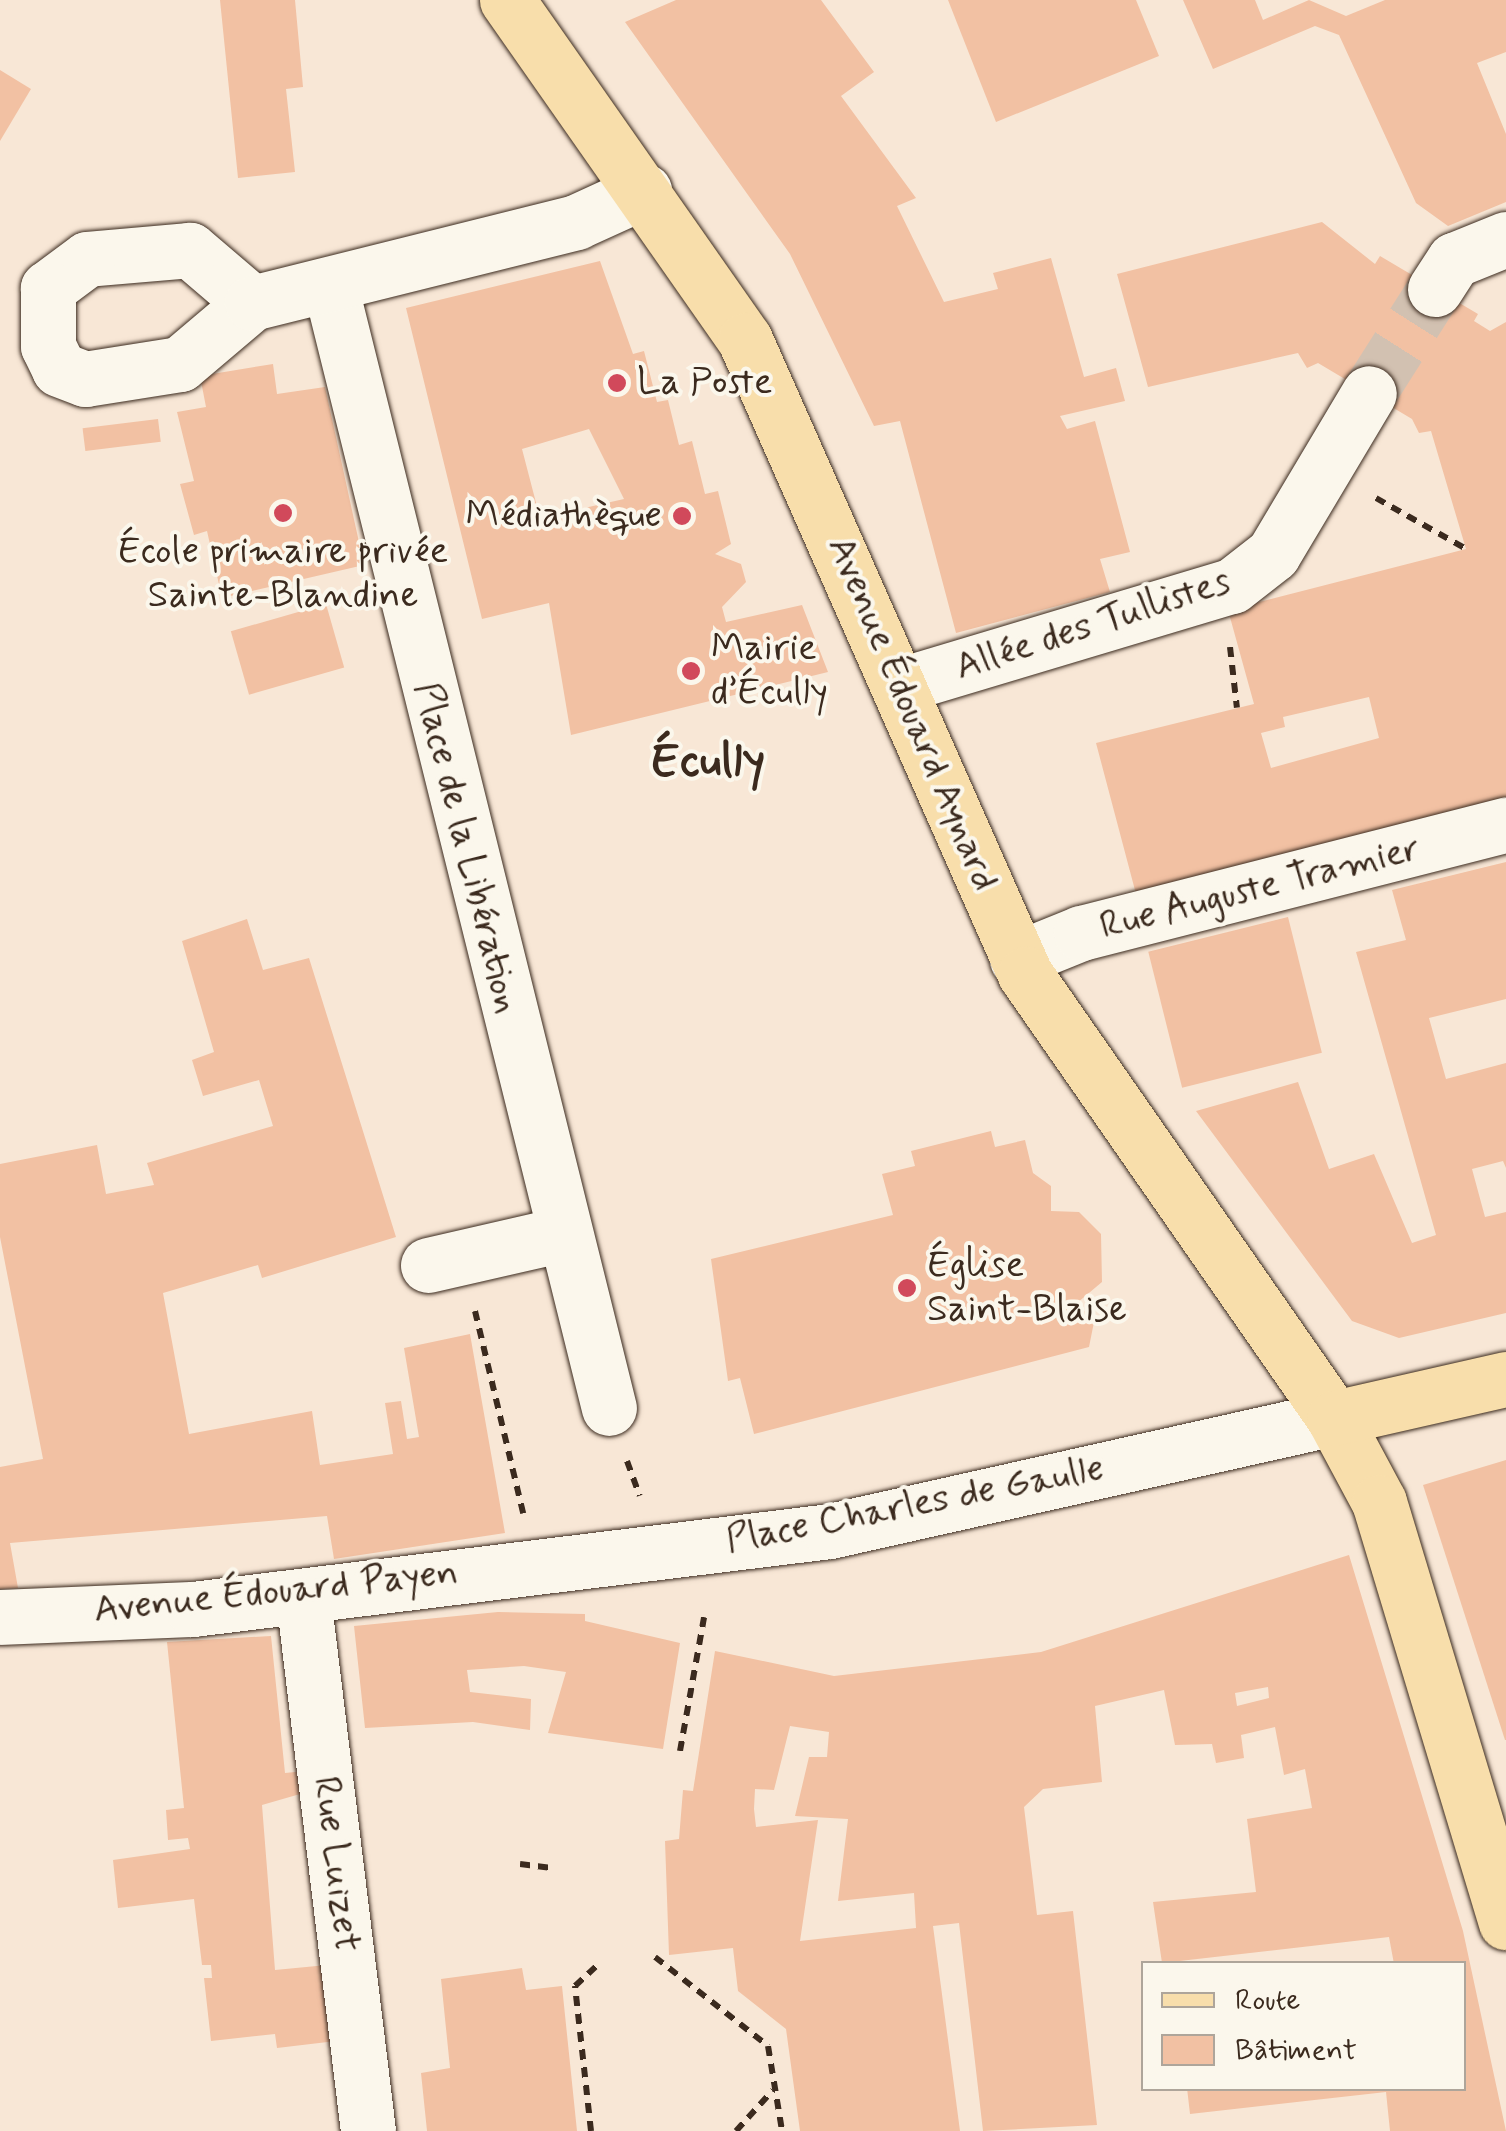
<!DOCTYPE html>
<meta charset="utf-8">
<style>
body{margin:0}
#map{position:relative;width:1506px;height:2131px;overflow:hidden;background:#f8e7d6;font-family:Mynerve,sans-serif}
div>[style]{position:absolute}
.building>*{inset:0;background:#f2c1a3;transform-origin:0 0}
.minor-tunnel>*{height:55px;margin-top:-27.5px;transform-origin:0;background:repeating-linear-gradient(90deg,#d2c1b1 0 55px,transparent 0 83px)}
.path>*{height:6px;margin-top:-3px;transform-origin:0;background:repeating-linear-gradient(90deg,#3b2a1e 0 10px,transparent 0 18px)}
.roads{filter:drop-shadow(0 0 2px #3b2a1e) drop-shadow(0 0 2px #3b2a1e)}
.minor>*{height:55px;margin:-27.5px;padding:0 27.5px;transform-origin:27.5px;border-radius:27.5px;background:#fbf7ec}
.major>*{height:55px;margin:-27.5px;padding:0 27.5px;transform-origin:27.5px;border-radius:27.5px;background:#f8deab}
.dots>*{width:28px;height:28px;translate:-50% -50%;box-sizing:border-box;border:5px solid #fbf7ec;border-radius:50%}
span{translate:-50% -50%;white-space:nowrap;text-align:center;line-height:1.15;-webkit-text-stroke:8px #fbf7ec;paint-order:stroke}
.poi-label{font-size:38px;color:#3b2a1e}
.left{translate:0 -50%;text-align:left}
.right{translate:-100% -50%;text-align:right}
.street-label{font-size:38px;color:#3b2a1e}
.district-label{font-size:48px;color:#3b2a1e;font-weight:700}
.legend{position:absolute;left:1141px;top:1961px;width:325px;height:130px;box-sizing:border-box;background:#fbf7ec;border:2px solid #aea59a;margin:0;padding:12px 18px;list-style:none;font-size:30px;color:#3b2a1e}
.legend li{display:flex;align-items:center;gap:20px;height:50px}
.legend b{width:50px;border:2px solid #aea59a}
</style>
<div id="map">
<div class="building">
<i style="clip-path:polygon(220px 0,295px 0,303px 87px,286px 89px,295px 172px,238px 178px)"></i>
<i style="clip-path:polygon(676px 0,821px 0,874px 72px,841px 96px,916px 198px,897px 206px,944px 302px,998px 289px,993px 273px,1051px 258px,1084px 377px,1116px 368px,1125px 401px,1060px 416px,1067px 429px,1095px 421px,1130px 552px,1100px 559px,1110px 592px,956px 633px,900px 421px,874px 426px,790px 254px,625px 22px)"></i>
<i style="clip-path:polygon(948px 0,1136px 0,1159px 56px,996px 122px)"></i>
<i style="clip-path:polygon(1183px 0,1255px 0,1263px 20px,1309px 0,1346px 16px,1385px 0,1506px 0,1506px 52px,1477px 63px,1506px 134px,1506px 202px,1448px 226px,1416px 203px,1339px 35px,1315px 26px,1213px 69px)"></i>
<i style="clip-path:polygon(0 70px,31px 89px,0 141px)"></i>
<i style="clip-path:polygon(evenodd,1322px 222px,1375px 264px,1380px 256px,1478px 314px,1474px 321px,1490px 331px,1506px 322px,1506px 800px,1136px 894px,1096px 743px,1254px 704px,1228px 610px,1466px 549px,1431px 431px,1419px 433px,1412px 419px,1318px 363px,1307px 368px,1298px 353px,1148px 387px,1117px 274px,1322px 222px,1369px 697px,1379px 738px,1271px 768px,1261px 733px,1285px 727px,1283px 717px,1369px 697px)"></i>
<i style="clip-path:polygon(evenodd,600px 261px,633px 354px,644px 351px,657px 402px,668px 400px,679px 445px,692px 441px,705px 494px,718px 491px,731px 544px,715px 554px,741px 564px,746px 582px,722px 607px,726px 622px,802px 605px,828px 672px,571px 735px,549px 603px,482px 619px,406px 308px,600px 261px,589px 429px,624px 499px,540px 518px,522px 449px,589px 429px)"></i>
<i style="clip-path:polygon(273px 364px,277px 394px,325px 387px,364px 565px,222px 598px,207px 531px,194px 535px,180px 484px,194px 481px,177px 412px,206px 407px,200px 376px)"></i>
<i style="left:158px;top:419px;width:23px;height:76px;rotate:83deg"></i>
<i style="left:326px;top:604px;width:66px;height:99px;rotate:74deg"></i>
<i style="clip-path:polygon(1506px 862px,1506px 999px,1429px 1018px,1446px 1079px,1506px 1063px,1506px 1168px,1503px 1161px,1472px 1169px,1485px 1217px,1506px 1212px,1506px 1313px,1399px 1338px,1352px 1321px,1196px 1111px,1298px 1082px,1329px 1169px,1374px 1154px,1412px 1243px,1436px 1235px,1356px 952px,1406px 940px,1392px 890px)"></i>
<i style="left:1288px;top:917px;width:140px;height:144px;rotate:76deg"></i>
<i style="clip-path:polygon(247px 919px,263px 970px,309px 958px,396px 1237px,262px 1278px,258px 1265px,163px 1293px,189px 1434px,312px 1411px,320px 1465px,393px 1454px,385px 1403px,401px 1401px,407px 1439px,419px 1437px,404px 1348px,470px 1334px,505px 1533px,334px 1559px,327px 1516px,10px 1543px,18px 1588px,0 1589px,0 1467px,43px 1459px,0 1237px,0 1164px,97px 1145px,106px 1194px,154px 1185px,147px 1163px,273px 1126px,259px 1080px,203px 1096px,192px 1060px,214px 1052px,182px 941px)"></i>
<i style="clip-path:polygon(991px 1131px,995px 1147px,1025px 1140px,1033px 1173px,1051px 1186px,1051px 1211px,1079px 1212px,1101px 1234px,1102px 1282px,1077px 1303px,1094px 1322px,1089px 1347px,754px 1434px,740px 1378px,728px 1381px,711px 1259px,893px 1215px,882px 1174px,915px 1166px,911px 1151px)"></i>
<i style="clip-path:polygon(1506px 1460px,1506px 1740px,1505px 1740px,1423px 1485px)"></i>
<i style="clip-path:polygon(evenodd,1349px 1555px,1463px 1931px,1506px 2131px,1390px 2131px,1386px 2092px,1190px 2114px,1187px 2088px,1464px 2088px,1464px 1964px,1394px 1964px,1389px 1937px,1162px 1963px,1153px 1902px,1256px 1892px,1247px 1819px,1312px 1808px,1305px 1769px,1284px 1775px,1275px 1727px,1241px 1735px,1244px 1758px,1216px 1763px,1212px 1744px,1175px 1745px,1164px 1690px,1095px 1706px,1102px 1782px,1043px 1789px,1024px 1807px,1037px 1915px,1073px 1911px,1097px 2125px,983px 2131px,959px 1923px,933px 1926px,960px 2131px,800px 2131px,786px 2029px,738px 1991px,733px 1948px,669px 1955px,665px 1841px,679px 1839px,683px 1790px,693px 1791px,715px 1651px,834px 1676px,1041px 1652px,1349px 1555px,1268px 1687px,1269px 1698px,1237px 1706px,1235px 1693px,1268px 1687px,1349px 1555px,790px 1726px,829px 1732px,827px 1757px,809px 1757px,795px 1816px,848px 1819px,838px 1901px,914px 1893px,916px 1928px,800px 1941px,818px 1820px,756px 1827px,754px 1809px,755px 1789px,774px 1790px,790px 1726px)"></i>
<i style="clip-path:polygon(498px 1612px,585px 1614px,585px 1621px,680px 1643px,663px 1749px,548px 1733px,566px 1672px,524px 1666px,467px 1670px,470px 1692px,531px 1699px,530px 1730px,473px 1722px,365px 1728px,354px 1626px)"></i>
<i style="clip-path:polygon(271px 1636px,285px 1773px,305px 1771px,307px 1792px,262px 1805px,275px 1970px,327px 1965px,336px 2041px,277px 2048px,275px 2034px,211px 2041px,204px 1978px,212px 1978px,211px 1965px,202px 1965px,194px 1899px,118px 1908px,113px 1860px,190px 1849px,188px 1838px,168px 1840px,166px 1810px,184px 1808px,167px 1642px)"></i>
<i style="clip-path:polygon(522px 1968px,526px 1990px,562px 1986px,577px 2131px,427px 2131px,421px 2073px,450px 2068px,441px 1979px)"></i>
</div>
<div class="minor-tunnel">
<i style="left:1369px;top:393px;width:123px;rotate:-57.6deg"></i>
</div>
<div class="path">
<i style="left:1376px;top:498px;width:103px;rotate:29.5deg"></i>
<i style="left:1230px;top:647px;width:61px;rotate:83.5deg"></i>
<i style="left:475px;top:1311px;width:208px;rotate:76.6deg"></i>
<i style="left:627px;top:1461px;width:37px;rotate:70deg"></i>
<i style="left:680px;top:1751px;width:136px;rotate:-79.8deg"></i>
<i style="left:520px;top:1864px;width:32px;rotate:7deg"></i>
<i style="left:655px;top:1957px;width:144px;rotate:38.2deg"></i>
<i style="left:768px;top:2046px;width:86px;rotate:80.6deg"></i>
<i style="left:591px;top:2131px;width:146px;rotate:-96.3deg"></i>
<i style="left:575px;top:1986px;width:35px;rotate:-43deg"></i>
<i style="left:736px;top:2131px;width:55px;rotate:-47.9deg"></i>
</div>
<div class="roads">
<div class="minor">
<i style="left:330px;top:285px;width:1157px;rotate:76.05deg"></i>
<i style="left:1435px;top:289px;width:35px;rotate:-57deg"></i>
<i style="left:1454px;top:260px;width:56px;rotate:-22deg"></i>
<i style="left:252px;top:303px;width:82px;rotate:-139.5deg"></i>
<i style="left:190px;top:250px;width:103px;rotate:175deg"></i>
<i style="left:87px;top:259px;width:49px;rotate:143.4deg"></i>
<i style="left:48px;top:288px;width:58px;rotate:90deg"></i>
<i style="left:48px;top:346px;width:25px;rotate:64deg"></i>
<i style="left:59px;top:369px;width:28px;rotate:21deg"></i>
<i style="left:85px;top:379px;width:96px;rotate:-9deg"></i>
<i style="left:180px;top:364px;width:94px;rotate:-40.3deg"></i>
<i style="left:252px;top:303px;width:334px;rotate:-14deg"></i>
<i style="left:576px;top:222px;width:75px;rotate:-24.5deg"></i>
<i style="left:901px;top:685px;width:345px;rotate:-16.7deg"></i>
<i style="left:1232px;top:586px;width:52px;rotate:-38deg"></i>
<i style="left:1273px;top:554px;width:187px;rotate:-59.2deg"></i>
<i style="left:1017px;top:959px;width:69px;rotate:-22.1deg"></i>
<i style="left:1081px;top:933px;width:439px;rotate:-14.3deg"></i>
<i style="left:428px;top:1265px;width:139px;rotate:-12.9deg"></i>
<i style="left:303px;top:1597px;width:538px;rotate:83.06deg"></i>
<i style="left:0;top:1617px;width:193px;rotate:-2.4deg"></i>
<i style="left:193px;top:1609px;width:642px;rotate:-6.98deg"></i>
<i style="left:830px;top:1531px;width:517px;rotate:-12.64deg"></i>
</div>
<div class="major">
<i style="left:507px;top:0;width:415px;rotate:55deg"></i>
<i style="left:745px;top:340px;width:693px;rotate:66.17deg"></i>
<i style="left:1025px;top:974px;width:541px;rotate:55.16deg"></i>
<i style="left:1334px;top:1418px;width:95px;rotate:61.8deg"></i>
<i style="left:1379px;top:1502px;width:439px;rotate:73.2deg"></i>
<i style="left:1334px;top:1418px;width:176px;rotate:-12.8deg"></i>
</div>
</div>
<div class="dots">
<i style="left:617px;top:383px;background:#d1495b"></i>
<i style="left:283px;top:513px;background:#d1495b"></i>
<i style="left:682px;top:516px;background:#d1495b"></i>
<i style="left:691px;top:671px;background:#d1495b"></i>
<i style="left:907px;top:1288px;background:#d1495b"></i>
</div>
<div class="poi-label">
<span class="left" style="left:637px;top:383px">La Poste</span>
<span class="right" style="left:662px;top:516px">Médiathèque</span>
<span style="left:283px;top:574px">École primaire privée<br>Sainte-Blandine</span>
<span class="left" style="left:711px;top:671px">Mairie<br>d’Écully</span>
<span class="left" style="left:927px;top:1288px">Église<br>Saint-Blaise</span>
</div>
<div class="street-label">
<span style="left:1093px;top:625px;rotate:-18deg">Allée des Tullistes</span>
<span style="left:912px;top:714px;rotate:67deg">Avenue Édouard Aynard</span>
<span style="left:466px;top:848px;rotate:76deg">Place de la Libération</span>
<span style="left:1260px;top:888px;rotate:-14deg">Rue Auguste Tramier</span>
<span style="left:915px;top:1505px;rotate:-11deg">Place Charles de Gaulle</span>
<span style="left:276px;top:1592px;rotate:-6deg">Avenue Édouard Payen</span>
<span style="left:336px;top:1864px;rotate:83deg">Rue Luizet</span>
</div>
<div class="district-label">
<span style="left:708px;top:762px">Écully</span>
</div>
<ul class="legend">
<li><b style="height:12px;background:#f8deab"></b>Route</li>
<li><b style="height:28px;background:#f2c1a3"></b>Bâtiment</li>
</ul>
</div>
